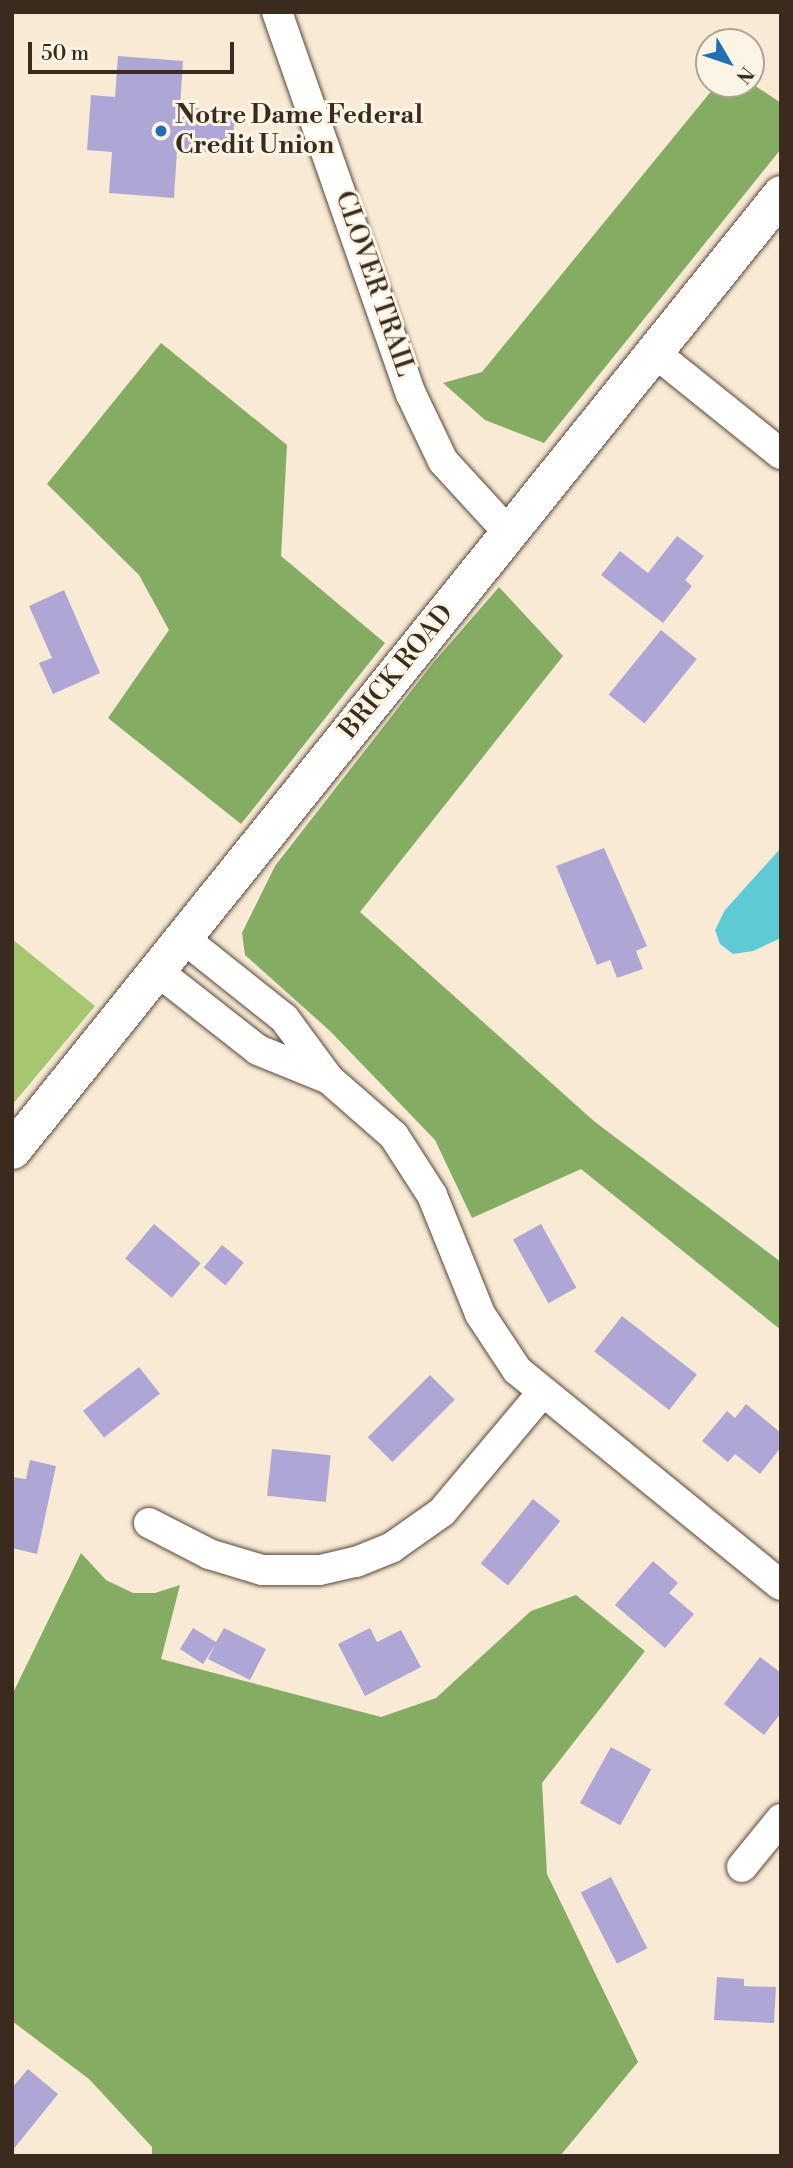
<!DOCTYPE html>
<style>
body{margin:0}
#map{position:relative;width:793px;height:2168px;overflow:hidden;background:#f8ead4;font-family:"Libre Bodoni",serif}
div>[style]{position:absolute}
.green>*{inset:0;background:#a6c770}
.forest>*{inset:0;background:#84ac62}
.water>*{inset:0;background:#5ecad6}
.building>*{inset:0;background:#aea7d6;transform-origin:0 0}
.roads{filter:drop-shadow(0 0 2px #574739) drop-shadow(0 0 2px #574739)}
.minor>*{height:30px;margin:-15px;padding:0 15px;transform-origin:15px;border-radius:15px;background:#fff}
.tertiary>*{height:37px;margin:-18.5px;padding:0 18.5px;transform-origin:18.5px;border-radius:18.5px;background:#fff}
.dots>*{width:19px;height:19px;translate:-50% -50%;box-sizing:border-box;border:4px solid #fcf5e5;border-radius:50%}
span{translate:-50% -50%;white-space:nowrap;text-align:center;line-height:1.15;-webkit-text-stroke:6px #fcf5e5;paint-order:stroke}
.poi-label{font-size:26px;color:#3b2a1e;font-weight:700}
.left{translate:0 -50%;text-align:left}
.street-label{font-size:26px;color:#3b2a1e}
.frame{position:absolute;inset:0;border:14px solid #3b2a1e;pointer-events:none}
.north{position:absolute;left:695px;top:28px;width:70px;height:70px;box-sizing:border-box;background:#fcf5e5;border:2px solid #afa495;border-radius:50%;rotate:129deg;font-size:19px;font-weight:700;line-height:28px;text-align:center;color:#3b2a1e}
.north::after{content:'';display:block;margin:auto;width:24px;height:32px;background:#1f6fb2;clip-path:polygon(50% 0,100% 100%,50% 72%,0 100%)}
.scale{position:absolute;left:28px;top:42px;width:206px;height:32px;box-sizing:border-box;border:4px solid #3b2a1e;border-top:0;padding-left:9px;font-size:21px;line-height:24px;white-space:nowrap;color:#3b2a1e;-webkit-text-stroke:5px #fcf5e5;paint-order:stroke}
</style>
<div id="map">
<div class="green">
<i style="clip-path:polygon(12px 939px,95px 1006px,12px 1105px)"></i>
</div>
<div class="forest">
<i style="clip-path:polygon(751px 83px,781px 103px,781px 149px,544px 443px,485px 420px,443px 383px,482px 372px,717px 84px)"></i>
<i style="clip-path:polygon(161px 343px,287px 445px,281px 556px,385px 643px,241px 824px,108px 718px,169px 630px,139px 575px,47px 484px)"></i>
<i style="clip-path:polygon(499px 587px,563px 656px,360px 912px,595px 1122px,781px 1262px,781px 1330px,581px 1169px,472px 1218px,435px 1140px,330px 1031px,245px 955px,242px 933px,275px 866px,433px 663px)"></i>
<i style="clip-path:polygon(81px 1553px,106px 1580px,133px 1593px,155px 1593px,180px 1585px,161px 1659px,381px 1717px,436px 1698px,531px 1611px,576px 1595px,645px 1651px,542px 1783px,547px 1874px,638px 2062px,560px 2156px,152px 2156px,152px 2147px,89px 2079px,12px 2021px,12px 1695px)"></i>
</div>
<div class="water">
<i style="clip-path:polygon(781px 848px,781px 938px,753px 951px,733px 954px,720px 944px,715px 930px,725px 910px)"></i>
</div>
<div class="building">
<i style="clip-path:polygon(118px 56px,183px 61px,180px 107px,235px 111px,232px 154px,177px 150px,174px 198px,109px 193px,112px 152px,87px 150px,91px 95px,115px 97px)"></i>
<i style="clip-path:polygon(677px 536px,704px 556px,685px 580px,692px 586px,663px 623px,601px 575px,620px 551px,648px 573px)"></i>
<i style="clip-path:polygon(64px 590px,100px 673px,53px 694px,39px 663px,52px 658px,29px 606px)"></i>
<i style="left:661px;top:630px;width:46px;height:83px;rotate:39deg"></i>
<i style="clip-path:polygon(604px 848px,647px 946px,636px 951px,643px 969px,617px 978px,610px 960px,597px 965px,556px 866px)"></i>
<i style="left:154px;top:1224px;width:61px;height:45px;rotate:40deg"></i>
<i style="left:541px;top:1224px;width:73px;height:32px;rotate:61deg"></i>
<i style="left:222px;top:1245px;width:28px;height:29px;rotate:39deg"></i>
<i style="left:622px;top:1316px;width:95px;height:45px;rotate:38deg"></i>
<i style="left:139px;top:1367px;width:34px;height:71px;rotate:52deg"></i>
<i style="left:430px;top:1375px;width:35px;height:88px;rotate:45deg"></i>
<i style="clip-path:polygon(746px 1404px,781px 1433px,781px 1447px,760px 1474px,735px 1454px,728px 1462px,702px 1441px,727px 1411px,735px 1418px)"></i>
<i style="left:272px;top:1449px;width:59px;height:47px;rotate:6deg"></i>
<i style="clip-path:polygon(30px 1460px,56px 1466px,37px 1554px,12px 1548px,12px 1477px,26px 1479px)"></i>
<i style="left:533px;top:1499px;width:35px;height:83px;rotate:39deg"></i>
<i style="clip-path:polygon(653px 1561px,678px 1583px,669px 1593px,694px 1614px,665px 1648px,615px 1605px)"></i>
<i style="clip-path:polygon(193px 1628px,216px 1642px,224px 1628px,266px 1649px,250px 1680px,208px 1659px,215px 1645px,203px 1664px,180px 1649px)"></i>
<i style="clip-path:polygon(370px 1628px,377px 1642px,401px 1630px,421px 1667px,365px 1696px,338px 1644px)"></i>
<i style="clip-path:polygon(760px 1657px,781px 1673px,781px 1713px,764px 1735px,724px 1704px)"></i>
<i style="left:611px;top:1747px;width:46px;height:64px;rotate:29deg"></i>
<i style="left:611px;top:1877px;width:80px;height:34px;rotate:63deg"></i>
<i style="clip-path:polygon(717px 1977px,744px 1979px,744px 1986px,776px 1987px,774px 2023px,714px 2020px)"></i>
<i style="clip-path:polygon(28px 2069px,58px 2094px,12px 2151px,12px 2088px)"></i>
</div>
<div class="roads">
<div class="minor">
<i style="left:277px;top:12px;width:405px;rotate:70.7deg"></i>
<i style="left:411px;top:394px;width:74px;rotate:64.5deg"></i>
<i style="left:443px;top:461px;width:98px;rotate:47.5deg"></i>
<i style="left:654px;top:352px;width:163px;rotate:38.8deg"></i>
<i style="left:182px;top:937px;width:130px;rotate:38.5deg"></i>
<i style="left:284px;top:1018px;width:76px;rotate:53.6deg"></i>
<i style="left:329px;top:1079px;width:86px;rotate:41.2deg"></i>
<i style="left:394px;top:1136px;width:70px;rotate:57.2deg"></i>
<i style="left:432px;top:1195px;width:128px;rotate:68deg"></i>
<i style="left:480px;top:1314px;width:67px;rotate:56.5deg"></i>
<i style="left:517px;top:1370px;width:340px;rotate:39.2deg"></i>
<i style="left:156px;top:970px;width:130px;rotate:38.1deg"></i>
<i style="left:258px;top:1050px;width:77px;rotate:22.2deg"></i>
<i style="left:149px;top:1523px;width:68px;rotate:27.3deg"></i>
<i style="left:209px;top:1554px;width:55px;rotate:16.8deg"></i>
<i style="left:262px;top:1570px;width:58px"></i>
<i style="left:320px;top:1570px;width:37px;rotate:-13deg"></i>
<i style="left:356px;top:1562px;width:38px;rotate:-22deg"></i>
<i style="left:391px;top:1548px;width:62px;rotate:-35.2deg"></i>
<i style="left:442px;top:1512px;width:155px;rotate:-50deg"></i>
<i style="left:742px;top:1867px;width:62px;rotate:-50.9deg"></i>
</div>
<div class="tertiary">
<i style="left:12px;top:1150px;width:1227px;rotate:-51.19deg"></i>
</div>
</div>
<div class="dots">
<i style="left:161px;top:131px;background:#1f6fb2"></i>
</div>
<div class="poi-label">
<span class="left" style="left:175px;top:131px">Notre Dame Federal<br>Credit Union</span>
</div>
<div class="street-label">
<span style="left:374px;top:284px;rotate:71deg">CLOVER TRAIL</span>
<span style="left:397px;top:672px;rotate:-51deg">BRICK ROAD</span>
</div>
<div class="frame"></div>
<div class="north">N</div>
<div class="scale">50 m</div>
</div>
